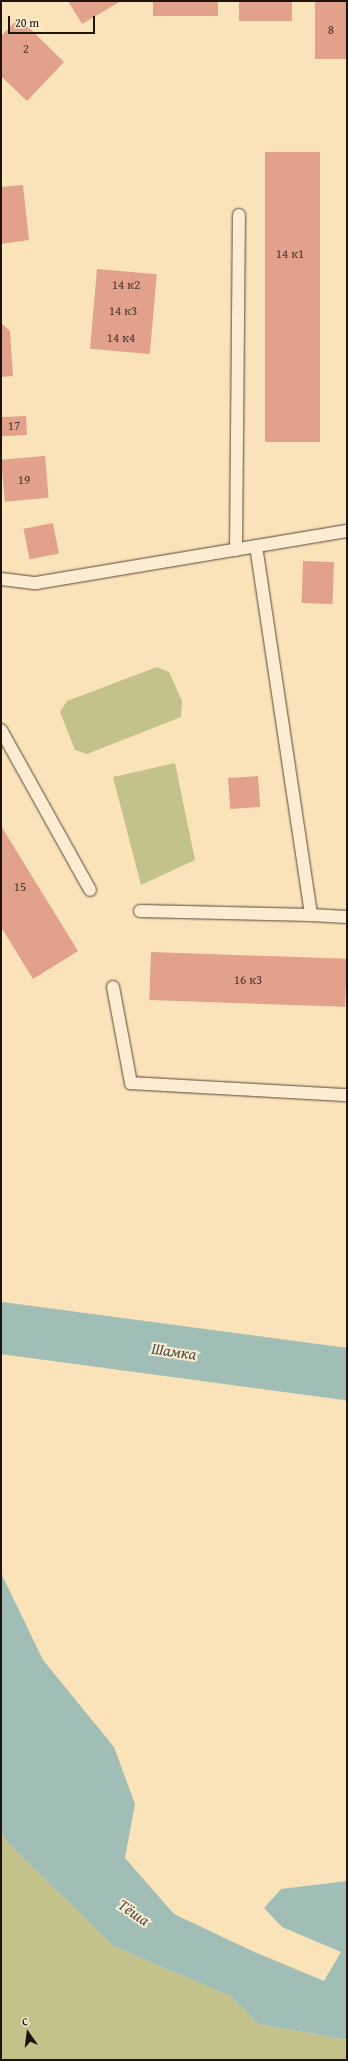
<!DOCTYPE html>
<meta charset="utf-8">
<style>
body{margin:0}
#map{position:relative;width:348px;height:2061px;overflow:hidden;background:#fbe3b9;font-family:"Gentium Book Plus",serif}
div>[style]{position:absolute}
.green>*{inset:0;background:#c3c28b}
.water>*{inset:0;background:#a0bdb6}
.river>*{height:52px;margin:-26px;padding:0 26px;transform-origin:26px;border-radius:26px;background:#a0bdb6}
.building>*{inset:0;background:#e1a18a;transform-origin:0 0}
.roads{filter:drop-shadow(0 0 1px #55473a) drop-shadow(0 0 1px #55473a)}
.lane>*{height:12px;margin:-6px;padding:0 6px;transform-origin:6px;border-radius:6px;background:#fcedd2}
span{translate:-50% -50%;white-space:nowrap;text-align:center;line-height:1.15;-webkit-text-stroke:4px #fcedd2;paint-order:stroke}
.number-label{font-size:13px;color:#4f362e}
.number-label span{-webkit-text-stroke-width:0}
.water-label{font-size:16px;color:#4c4e49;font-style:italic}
.frame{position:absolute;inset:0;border:2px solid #1e130f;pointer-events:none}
.north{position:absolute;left:8px;top:2013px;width:40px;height:40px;-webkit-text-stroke:3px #fcedd2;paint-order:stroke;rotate:346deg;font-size:11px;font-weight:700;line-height:16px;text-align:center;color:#1e130f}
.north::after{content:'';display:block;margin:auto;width:14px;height:18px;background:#1e130f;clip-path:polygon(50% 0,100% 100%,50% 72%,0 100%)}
.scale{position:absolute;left:8px;top:16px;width:87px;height:18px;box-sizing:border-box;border:2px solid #1e130f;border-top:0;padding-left:5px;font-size:12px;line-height:14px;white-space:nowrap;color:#1e130f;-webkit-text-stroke:3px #fcedd2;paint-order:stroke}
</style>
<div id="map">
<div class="green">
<i style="clip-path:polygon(157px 667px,169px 672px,182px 701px,181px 717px,87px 754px,75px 750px,60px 712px,67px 701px)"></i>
<i style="clip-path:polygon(175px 763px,195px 860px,141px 885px,113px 777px)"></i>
<i style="clip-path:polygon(1px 1832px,7px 1842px,113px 1946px,230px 1996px,258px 2024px,347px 2040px,347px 2060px,1px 2060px)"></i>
</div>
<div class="water">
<i style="clip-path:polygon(1px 1573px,43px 1660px,114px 1747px,135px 1804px,125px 1858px,174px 1914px,250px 1950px,324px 1981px,341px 1952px,282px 1927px,264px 1908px,281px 1889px,347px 1881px,347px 2040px,258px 2024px,230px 1996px,113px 1946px,7px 1842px,1px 1832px)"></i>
</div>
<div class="river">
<i style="left:1px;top:1328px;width:349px;rotate:7.6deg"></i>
</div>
<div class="building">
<i style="clip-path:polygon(68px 1px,121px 1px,82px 24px)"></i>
<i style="left:153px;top:1px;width:65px;height:15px"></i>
<i style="left:239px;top:1px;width:53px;height:20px"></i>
<i style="left:315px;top:1px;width:32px;height:58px"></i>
<i style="clip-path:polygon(19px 18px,64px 62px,27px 101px,1px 76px,1px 36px)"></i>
<i style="left:265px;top:152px;width:55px;height:290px"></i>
<i style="clip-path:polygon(23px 185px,29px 240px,1px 244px,1px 187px)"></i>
<i style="left:97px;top:269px;width:60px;height:80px;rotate:5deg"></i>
<i style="clip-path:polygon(1px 323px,10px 331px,13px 376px,1px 377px)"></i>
<i style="left:26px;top:416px;width:19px;height:25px;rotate:87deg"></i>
<i style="left:45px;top:456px;width:42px;height:44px;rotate:85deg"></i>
<i style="left:53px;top:523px;width:31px;height:30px;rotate:79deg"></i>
<i style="left:303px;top:561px;width:31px;height:42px;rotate:2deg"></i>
<i style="left:258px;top:776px;width:31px;height:30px;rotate:86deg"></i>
<i style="clip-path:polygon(1px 826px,78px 951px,33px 979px,1px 927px)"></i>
<i style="left:151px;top:952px;width:196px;height:48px;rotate:2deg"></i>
</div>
<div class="roads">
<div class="lane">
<i style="left:256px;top:546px;width:373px;rotate:81.5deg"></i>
<i style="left:311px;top:915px;width:36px;rotate:3deg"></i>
<i style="left:236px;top:550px;width:335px;rotate:-89.5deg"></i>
<i style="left:1px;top:579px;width:35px;rotate:7deg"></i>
<i style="left:36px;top:583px;width:315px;rotate:-9.5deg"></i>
<i style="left:1px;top:730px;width:183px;rotate:60.9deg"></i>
<i style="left:140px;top:911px;width:171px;rotate:1.3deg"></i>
<i style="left:113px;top:987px;width:98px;rotate:79.4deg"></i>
<i style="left:131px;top:1083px;width:216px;rotate:3.2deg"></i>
</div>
</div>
<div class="number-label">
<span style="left:331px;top:30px">8</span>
<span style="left:26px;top:49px">2</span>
<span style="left:290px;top:254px">14 к1</span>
<span style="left:126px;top:285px">14 к2</span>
<span style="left:123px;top:311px">14 к3</span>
<span style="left:121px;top:338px">14 к4</span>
<span style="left:14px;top:426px">17</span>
<span style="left:24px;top:480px">19</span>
<span style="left:20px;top:887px">15</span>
<span style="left:248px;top:980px">16 к3</span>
</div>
<div class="water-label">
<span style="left:174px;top:1351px;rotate:8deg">Шамка</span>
<span style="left:134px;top:1912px;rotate:34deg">Тёша</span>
</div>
<div class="frame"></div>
<div class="north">С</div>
<div class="scale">20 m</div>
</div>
